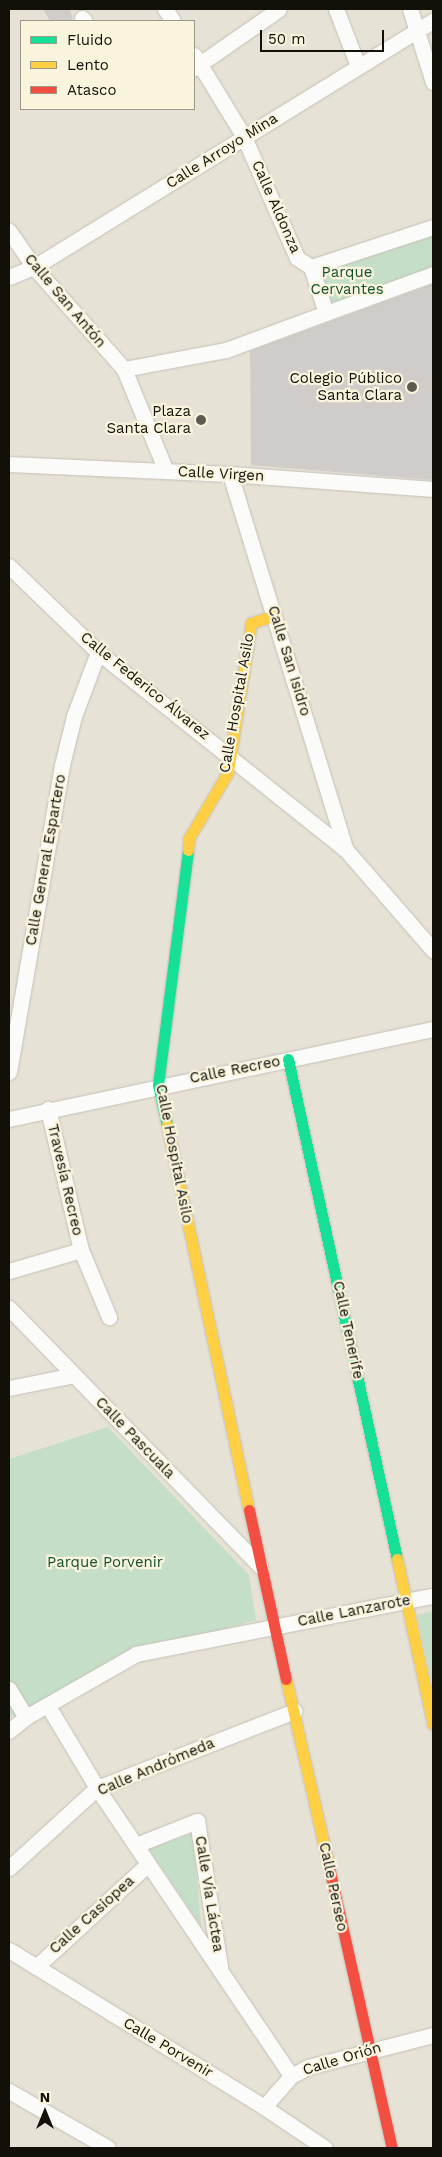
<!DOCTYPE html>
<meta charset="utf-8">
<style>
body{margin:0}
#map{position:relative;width:442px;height:2157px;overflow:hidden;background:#e7e2d6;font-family:"Work Sans",sans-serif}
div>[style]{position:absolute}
.green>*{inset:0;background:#c5dec8}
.building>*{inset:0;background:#cfccca}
.roads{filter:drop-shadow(0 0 1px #c4c0b6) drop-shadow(0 0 1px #c4c0b6)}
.street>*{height:15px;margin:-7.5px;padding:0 7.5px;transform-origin:7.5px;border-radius:7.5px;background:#fbfbf9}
.fast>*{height:11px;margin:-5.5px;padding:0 5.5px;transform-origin:5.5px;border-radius:5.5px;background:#16e098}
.slow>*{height:11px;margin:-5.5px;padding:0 5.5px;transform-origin:5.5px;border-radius:5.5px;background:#ffcf43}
.jam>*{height:11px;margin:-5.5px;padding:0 5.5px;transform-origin:5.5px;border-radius:5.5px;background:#f24e42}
.dots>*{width:14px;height:14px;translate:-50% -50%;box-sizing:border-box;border:2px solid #faf4dd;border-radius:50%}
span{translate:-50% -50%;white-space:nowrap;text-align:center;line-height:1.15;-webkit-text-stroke:4.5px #faf4dd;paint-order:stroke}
.street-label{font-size:15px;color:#121008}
.park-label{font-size:15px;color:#125032}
.poi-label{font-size:15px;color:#121008}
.right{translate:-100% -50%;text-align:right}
.frame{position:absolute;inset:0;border:10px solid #121008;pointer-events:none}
.legend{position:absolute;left:20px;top:20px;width:175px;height:90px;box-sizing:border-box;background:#faf4dd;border:1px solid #9d9988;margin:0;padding:6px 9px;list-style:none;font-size:15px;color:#121008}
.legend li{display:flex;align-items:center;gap:10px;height:25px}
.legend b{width:25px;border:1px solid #9d9988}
.north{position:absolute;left:20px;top:2087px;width:50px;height:50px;-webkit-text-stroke:4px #faf4dd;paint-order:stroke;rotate:0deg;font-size:14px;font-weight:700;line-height:20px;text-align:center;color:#121008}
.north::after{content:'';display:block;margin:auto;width:18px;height:22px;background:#121008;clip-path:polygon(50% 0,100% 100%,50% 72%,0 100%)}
.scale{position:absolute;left:260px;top:30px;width:124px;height:22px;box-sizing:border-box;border:2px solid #121008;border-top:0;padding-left:6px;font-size:15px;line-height:18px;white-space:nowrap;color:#121008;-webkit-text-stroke:4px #faf4dd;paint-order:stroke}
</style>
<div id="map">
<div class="green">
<i style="clip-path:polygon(433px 227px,433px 274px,326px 313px,311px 267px)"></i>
<i style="clip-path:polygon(108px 1427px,249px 1575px,256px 1620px,136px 1654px,9px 1717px,9px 1459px)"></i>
<i style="clip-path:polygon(433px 1611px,433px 1687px,417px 1615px)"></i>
<i style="clip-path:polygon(193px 1833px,201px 1926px,149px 1849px)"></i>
</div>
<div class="building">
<i style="clip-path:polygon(43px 9px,70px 9px,73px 21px,50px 21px)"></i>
<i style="clip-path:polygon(433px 284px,433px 480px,251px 465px,250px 351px)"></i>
</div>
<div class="roads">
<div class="street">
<i style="left:165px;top:9px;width:14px;rotate:56deg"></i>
<i style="left:336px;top:9px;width:61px;rotate:68.9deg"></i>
<i style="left:410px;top:9px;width:77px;rotate:72.5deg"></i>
<i style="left:82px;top:18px;width:4px;rotate:45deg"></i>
<i style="left:194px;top:55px;width:96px;rotate:58.6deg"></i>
<i style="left:244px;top:137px;width:132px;rotate:66.3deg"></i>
<i style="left:297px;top:258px;width:17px;rotate:33deg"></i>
<i style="left:194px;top:68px;width:103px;rotate:-34.8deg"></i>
<i style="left:9px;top:231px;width:44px;rotate:55.2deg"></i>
<i style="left:34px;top:267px;width:136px;rotate:48.6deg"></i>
<i style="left:311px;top:267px;width:48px;rotate:71.9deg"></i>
<i style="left:326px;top:313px;width:114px;rotate:-20deg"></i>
<i style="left:311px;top:267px;width:128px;rotate:-18.2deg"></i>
<i style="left:9px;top:277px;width:27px;rotate:-22deg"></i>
<i style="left:34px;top:267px;width:469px;rotate:-31.7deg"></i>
<i style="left:9px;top:464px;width:221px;rotate:2.6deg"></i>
<i style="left:230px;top:474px;width:204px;rotate:4.2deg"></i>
<i style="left:166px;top:471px;width:110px;rotate:-112.4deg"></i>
<i style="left:124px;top:369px;width:104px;rotate:-10.6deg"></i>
<i style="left:226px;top:350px;width:107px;rotate:-20.3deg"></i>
<i style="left:230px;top:474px;width:393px;rotate:72.9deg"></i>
<i style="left:9px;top:566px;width:124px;rotate:44deg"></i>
<i style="left:98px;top:652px;width:317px;rotate:38.6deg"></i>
<i style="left:346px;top:850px;width:133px;rotate:49deg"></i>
<i style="left:9px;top:1072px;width:312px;rotate:-80.2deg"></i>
<i style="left:62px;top:765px;width:50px;rotate:-76.2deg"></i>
<i style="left:74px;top:716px;width:68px;rotate:-69.4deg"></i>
<i style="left:9px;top:1119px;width:433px;rotate:-12deg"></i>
<i style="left:81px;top:1250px;width:73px;rotate:67.3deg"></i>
<i style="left:9px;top:1271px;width:75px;rotate:-16.3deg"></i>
<i style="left:81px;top:1250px;width:145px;rotate:-103.2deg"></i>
<i style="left:9px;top:1308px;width:361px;rotate:45.8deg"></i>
<i style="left:9px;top:1388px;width:66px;rotate:-11.3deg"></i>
<i style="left:9px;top:1689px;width:33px;rotate:59deg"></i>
<i style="left:48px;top:1706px;width:96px;rotate:59.1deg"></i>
<i style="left:97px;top:1788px;width:347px;rotate:56deg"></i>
<i style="left:9px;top:1731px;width:22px;rotate:-39deg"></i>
<i style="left:26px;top:1717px;width:127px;rotate:-29.8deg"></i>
<i style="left:136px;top:1654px;width:303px;rotate:-11.1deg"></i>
<i style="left:136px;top:1845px;width:66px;rotate:-21.5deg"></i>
<i style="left:197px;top:1821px;width:148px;rotate:81deg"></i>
<i style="left:9px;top:1868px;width:119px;rotate:-42.3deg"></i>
<i style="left:97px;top:1788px;width:212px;rotate:-21.3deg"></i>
<i style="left:9px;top:1950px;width:299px;rotate:31.6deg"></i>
<i style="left:264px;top:2107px;width:73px;rotate:33.9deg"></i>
<i style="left:36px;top:1967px;width:152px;rotate:-42.6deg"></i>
<i style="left:9px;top:2091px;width:114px;rotate:29.9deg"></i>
<i style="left:264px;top:2107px;width:41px;rotate:-48.9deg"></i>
<i style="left:291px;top:2076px;width:19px;rotate:-28deg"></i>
<i style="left:308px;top:2067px;width:129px;rotate:-14.4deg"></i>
</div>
<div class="fast">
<i style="left:288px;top:1059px;width:512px;rotate:77.7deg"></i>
<i style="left:167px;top:1125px;width:41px;rotate:-102.7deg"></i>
<i style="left:158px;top:1085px;width:237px;rotate:-82.7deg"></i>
</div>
<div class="slow">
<i style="left:188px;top:850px;width:12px;rotate:-85deg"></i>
<i style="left:189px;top:838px;width:77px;rotate:-59.4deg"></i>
<i style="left:228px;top:772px;width:151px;rotate:-81.2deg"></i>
<i style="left:251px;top:623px;width:25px;rotate:-18deg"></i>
<i style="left:167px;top:1125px;width:394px;rotate:78deg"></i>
<i style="left:397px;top:1559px;width:169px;rotate:77.7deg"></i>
<i style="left:286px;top:1679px;width:193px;rotate:77.1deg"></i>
</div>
<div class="jam">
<i style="left:249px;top:1510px;width:173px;rotate:77.7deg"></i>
<i style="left:329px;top:1867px;width:288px;rotate:77.4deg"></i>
</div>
</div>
<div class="dots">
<i style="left:412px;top:387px;background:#5d5a50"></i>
<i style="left:201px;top:420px;background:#5d5a50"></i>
</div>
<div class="street-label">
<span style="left:222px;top:151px;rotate:-32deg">Calle Arroyo Mina</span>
<span style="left:276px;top:207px;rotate:66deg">Calle Aldonza</span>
<span style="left:65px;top:301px;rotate:50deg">Calle San Antón</span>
<span style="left:221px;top:474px;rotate:3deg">Calle Virgen</span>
<span style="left:289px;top:661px;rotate:73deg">Calle San Isidro</span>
<span style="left:145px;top:686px;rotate:39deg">Calle Federico Álvarez</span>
<span style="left:237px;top:703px;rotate:-80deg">Calle Hospital Asilo</span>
<span style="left:46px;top:860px;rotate:-80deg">Calle General Espartero</span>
<span style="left:235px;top:1070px;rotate:-11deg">Calle Recreo</span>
<span style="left:174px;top:1154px;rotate:79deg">Calle Hospital Asilo</span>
<span style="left:65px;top:1180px;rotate:77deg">Travesía Recreo</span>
<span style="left:348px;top:1330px;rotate:78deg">Calle Tenerife</span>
<span style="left:135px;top:1438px;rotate:46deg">Calle Pascuala</span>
<span style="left:354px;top:1611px;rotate:-11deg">Calle Lanzarote</span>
<span style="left:156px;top:1767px;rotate:-23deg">Calle Andrómeda</span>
<span style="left:333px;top:1887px;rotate:78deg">Calle Perseo</span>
<span style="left:209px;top:1894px;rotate:81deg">Calle Vía Láctea</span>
<span style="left:92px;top:1915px;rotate:-42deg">Calle Casiopea</span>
<span style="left:168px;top:2048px;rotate:31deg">Calle Porvenir</span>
<span style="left:342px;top:2059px;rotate:-17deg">Calle Orión</span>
</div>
<div class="park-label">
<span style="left:347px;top:281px">Parque<br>Cervantes</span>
<span style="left:105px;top:1563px">Parque Porvenir</span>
</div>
<div class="poi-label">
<span class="right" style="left:402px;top:387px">Colegio Público<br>Santa Clara</span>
<span class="right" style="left:191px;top:420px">Plaza<br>Santa Clara</span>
</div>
<div class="frame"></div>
<ul class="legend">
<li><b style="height:6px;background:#16e098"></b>Fluido</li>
<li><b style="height:6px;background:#ffcf43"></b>Lento</li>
<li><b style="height:6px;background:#f24e42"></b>Atasco</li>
</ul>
<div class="north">N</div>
<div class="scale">50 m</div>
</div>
